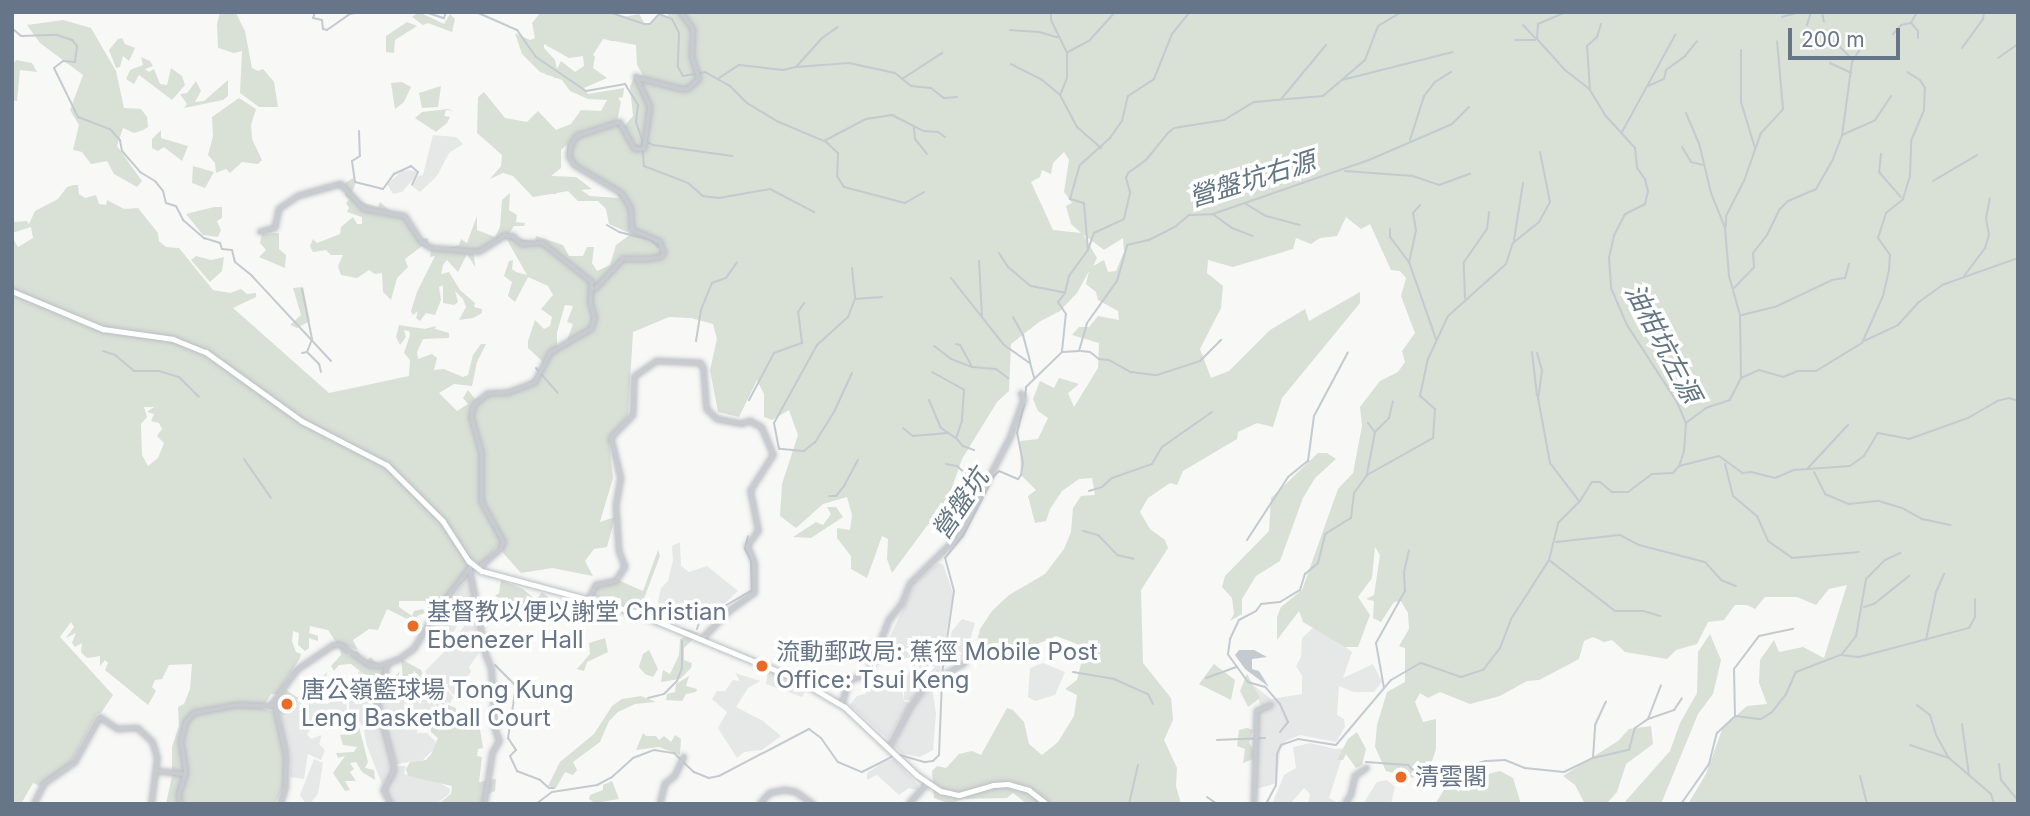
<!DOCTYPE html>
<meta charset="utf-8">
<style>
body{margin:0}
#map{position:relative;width:2030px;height:816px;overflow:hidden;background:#f8f8f6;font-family:Inter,"Noto Sans TC",sans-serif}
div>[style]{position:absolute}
.built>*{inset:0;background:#e6e7e7}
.green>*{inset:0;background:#d9e0d6}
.water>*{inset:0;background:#c3cad0}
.stream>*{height:2px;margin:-1px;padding:0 1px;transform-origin:1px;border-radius:1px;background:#c3cad0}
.roads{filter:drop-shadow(0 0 2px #babec4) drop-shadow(0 0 2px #babec4)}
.street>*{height:3.5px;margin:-1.75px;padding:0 1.75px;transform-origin:1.75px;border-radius:1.75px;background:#c8cbcf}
.secondary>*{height:4.5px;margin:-2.25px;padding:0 2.25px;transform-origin:2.25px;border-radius:2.25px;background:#fff}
.dots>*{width:19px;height:19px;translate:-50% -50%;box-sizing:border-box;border:4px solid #fff;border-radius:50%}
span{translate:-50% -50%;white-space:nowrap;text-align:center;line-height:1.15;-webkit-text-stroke:7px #fff;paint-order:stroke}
.poi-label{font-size:24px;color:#667588}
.left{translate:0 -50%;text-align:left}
.water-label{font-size:26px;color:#637683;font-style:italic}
.frame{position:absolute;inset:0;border:14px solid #667588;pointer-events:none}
.scale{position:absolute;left:1788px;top:28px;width:112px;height:32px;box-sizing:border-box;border:4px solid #667588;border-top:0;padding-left:9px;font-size:21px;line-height:24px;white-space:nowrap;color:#667588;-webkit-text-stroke:5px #fff;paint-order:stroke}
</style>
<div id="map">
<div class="built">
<i style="clip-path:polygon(433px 135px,456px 137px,463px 144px,449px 153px,437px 176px,420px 192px,412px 186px,418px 176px,423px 175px)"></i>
<i style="clip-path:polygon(410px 170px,417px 172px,414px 178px,402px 192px,393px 194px,387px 184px,402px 171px)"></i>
<i style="clip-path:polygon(680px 542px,681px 566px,689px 572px,707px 566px,738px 591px,711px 616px,660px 616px,657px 607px,661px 588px,668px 581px,673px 560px,672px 546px)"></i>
<i style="clip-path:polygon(938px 563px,943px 564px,953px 593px,940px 672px,925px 682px,911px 700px,904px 700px,904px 682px,915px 660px,907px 658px,877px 665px,915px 583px)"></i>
<i style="clip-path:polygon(470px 574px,473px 601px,443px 648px,431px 628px)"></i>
<i style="clip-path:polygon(473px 613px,481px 650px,469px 667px,471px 672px,453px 695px,443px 681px,427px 677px,425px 671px,451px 645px)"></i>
<i style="clip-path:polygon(962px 619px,975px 623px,967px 651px,957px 666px,948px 660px,947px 653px,952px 631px)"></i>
<i style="clip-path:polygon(1316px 625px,1352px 652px,1343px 678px,1373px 664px,1382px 682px,1374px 692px,1354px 692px,1339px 686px,1337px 715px,1344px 719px,1345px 727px,1336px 742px,1300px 735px,1286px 741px,1280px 751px,1277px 783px,1252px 790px,1256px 710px,1261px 706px,1253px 685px,1271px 699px,1302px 694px,1302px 676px,1296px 666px,1301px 657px,1302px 638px)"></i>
<i style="clip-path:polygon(1043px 663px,1065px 672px,1055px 695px,1035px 701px,1028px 697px,1030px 668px)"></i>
<i style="clip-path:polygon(768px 670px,807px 688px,802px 697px,766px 684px)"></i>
<i style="clip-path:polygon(359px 671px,382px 678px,377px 710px,392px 762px,390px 776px,382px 784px,367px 746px,363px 726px,349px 713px,349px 693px,346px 699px,347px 712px,345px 717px,337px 721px,334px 730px,320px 724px,314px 725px,307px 734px,311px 739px,322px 735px,319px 744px,325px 750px,321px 760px,308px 754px,304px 779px,290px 777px,291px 755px,287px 750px,281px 716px,288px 714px,316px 675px,320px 679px,327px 672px,327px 685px,350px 692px,357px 699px,362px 691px,353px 684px)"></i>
<i style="clip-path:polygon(735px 673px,760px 681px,748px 688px,736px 707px,763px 721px,781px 736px,762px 750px,744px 752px,737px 758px,718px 728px,727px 712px,712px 699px,717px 691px,725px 691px,733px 680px,740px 681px)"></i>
<i style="clip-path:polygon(884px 679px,901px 684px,904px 701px,909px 703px,888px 739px,850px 705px,857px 696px,865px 694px,872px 684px)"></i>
<i style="clip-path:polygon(425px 680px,442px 684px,453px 697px,450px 703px,444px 702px,442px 708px,436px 710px,430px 727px,417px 730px,417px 733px,427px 733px,440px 746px,439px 749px,432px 751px,423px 760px,397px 764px,379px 709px,380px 698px,386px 681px,390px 681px,400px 693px,418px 699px)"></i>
<i style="clip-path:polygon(932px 686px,936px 714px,933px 750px,920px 757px,903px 754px,894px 746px,911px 709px)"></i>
<i style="clip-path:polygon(1310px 743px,1335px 749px,1345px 748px,1329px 798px,1340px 804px,1308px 804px,1310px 794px,1304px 788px,1290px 804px,1272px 804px,1284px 775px,1296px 768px,1293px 747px)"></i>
<i style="clip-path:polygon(314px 759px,323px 763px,318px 794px,310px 804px,306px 804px,300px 795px)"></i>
<i style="clip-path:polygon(894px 759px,919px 786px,917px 790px,909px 788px,899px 795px,877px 775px,867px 780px,867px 773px,886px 760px)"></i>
<i style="clip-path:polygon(396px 766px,406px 766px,404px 774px,440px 783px,450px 789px,449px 794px,436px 804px,392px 804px,386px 790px)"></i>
<i style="clip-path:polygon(1387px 780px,1395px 787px,1391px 804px,1363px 804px,1377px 782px)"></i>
</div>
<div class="green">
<i style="clip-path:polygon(220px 12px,236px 13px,245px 31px,252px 68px,258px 71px,263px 69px,274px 82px,278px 107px,259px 107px,240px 93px,242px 51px,234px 53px,218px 48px,217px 24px)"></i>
<i style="clip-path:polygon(419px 12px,444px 24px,450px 14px,455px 19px,452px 32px,428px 23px,423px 25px,412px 17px)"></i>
<i style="clip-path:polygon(evenodd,541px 12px,609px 12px,623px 17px,639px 14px,645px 24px,651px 23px,659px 14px,669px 18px,667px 12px,2018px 12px,2018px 804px,1688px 804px,1706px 774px,1723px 727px,1747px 706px,1767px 704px,1759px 683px,1760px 660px,1774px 640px,1779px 652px,1803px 647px,1824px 658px,1847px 585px,1829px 589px,1816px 605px,1797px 597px,1765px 597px,1755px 609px,1747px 605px,1735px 605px,1724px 620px,1708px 622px,1697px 644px,1676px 650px,1667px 659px,1625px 652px,1612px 640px,1604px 642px,1593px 637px,1584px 641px,1579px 659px,1539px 680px,1527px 681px,1500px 696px,1470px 704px,1440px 692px,1428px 698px,1420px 693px,1415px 702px,1423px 722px,1436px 719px,1436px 749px,1430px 767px,1434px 774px,1422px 772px,1412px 778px,1386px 771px,1375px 747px,1377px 725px,1387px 692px,1405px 682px,1405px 648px,1399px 646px,1409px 629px,1408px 613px,1401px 601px,1394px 602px,1381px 622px,1373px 618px,1374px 601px,1366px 599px,1374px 595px,1380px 555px,1375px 547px,1372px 578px,1358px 597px,1370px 615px,1358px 647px,1345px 647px,1303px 622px,1299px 611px,1277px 640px,1277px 617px,1281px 607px,1302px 590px,1338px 489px,1353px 473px,1362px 426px,1360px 407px,1380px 381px,1398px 372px,1405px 362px,1402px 351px,1415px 333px,1401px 296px,1406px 278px,1400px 271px,1391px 270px,1370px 224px,1361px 229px,1346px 217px,1337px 236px,1320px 238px,1311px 244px,1296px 238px,1293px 249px,1233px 267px,1208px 260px,1207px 273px,1223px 286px,1221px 308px,1200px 349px,1211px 378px,1229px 371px,1270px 330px,1305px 309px,1309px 321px,1360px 292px,1360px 303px,1282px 398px,1273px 427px,1257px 423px,1238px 432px,1237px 439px,1183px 471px,1177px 485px,1170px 483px,1148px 498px,1140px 512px,1150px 529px,1165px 540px,1168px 548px,1141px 590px,1143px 663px,1171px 698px,1173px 720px,1164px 740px,1177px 768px,1176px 786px,1181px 804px,1027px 804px,1013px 793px,1007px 798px,962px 799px,950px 804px,934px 798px,932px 771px,937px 766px,946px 768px,959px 754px,972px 751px,981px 755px,1007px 708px,1013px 710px,1024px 722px,1029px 744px,1042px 755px,1058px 742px,1074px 716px,1077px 695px,1065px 689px,1077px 680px,1085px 647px,1056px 636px,1033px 646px,1017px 662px,1001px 655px,1002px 643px,992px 643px,983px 659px,976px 646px,980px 629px,992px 611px,1009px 595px,1045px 574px,1064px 549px,1071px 532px,1073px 508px,1081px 496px,1095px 495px,1092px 478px,1079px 479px,1062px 491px,1050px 509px,1046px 521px,1035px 523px,1028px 496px,1036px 490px,1021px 475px,1020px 441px,1038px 439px,1048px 418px,1038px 411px,1033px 399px,1040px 381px,1054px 388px,1059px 378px,1079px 384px,1068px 393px,1074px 407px,1098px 368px,1099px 343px,1072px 335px,1079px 327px,1089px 327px,1098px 316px,1119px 320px,1118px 311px,1098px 300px,1096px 292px,1086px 284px,1089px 271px,1077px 293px,1060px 311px,1039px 322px,1011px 344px,1009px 391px,997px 402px,962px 459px,949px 496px,892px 573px,887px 559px,888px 539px,882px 536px,867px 578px,851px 569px,851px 556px,837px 538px,837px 528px,850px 530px,852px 515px,847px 497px,823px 504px,796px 528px,780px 516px,782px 484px,798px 435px,789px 410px,772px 420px,764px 417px,764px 394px,757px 380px,739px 417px,718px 412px,710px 370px,717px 339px,713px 324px,691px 318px,669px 317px,633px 332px,628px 415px,609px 443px,613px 478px,600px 522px,615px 517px,607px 547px,594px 549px,585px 561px,593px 576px,552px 568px,521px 573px,497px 546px,480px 565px,471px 558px,465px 580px,444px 599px,431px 599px,435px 608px,428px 609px,425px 601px,399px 601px,399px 607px,412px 616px,414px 611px,423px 609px,425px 613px,417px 616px,419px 620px,411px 621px,387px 609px,378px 630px,369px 629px,353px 640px,358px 650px,346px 646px,348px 656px,357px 651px,365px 662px,371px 657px,383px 671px,387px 669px,388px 677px,384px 679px,370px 679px,351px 664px,339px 665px,334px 671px,331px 666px,341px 655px,340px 648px,328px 630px,310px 626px,309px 633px,318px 636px,318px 641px,309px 638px,309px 648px,305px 651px,298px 645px,299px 633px,293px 631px,292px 641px,296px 652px,301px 654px,300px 658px,277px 694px,271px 694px,262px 709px,275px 712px,283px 727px,280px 738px,286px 761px,286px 781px,275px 804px,166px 804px,172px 776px,172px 747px,179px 726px,178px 707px,184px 704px,190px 689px,192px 664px,169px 665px,162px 679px,155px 680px,152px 687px,156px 691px,148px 705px,105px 670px,108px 663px,105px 660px,100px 666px,100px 656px,87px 658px,81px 652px,82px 643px,75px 647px,72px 643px,76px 633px,66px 638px,74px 627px,71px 622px,60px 637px,113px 695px,101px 713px,97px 714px,70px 764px,40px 786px,33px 783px,21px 804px,12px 804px,12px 237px,18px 247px,33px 238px,31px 227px,12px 233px,12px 222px,27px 221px,29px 224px,35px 211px,58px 199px,67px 187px,74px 185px,78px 185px,79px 194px,85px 198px,96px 195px,99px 204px,106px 205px,107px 200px,124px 209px,138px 208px,158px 233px,159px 241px,166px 247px,179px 248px,213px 290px,230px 293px,241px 289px,247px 294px,256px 293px,256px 297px,233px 308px,329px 393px,409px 376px,410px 360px,404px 353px,410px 335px,409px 331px,404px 330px,406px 337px,400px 345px,396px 337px,399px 325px,425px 329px,436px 326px,435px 329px,449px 333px,449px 338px,423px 339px,417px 352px,418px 359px,432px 354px,437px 358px,434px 370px,444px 369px,463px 377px,468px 375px,473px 355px,481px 344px,486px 344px,477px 362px,472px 386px,454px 384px,439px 393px,457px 411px,468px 404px,463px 398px,468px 390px,475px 399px,497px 390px,500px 392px,515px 390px,533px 380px,541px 369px,542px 361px,528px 348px,528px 341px,535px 320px,544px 329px,550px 326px,552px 317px,541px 309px,553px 295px,548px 286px,528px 277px,515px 302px,508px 296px,512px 282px,504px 276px,509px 261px,513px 260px,512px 269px,516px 272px,527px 275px,506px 238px,474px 254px,475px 267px,467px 254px,458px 272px,447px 260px,443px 265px,441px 274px,449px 272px,460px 290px,475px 303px,474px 307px,482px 309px,482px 313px,473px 318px,459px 320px,466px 307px,463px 299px,455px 291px,458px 302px,454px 305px,443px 303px,443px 285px,439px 287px,441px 300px,435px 315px,426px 313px,420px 321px,416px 318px,418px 311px,413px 315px,411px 311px,417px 292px,435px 256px,430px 257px,431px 250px,422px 246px,405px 259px,408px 267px,397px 278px,391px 300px,383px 292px,382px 273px,375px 274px,369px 270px,357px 278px,341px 275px,338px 266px,343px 255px,331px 255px,326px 250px,313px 252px,310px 246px,313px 239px,317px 243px,340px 234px,341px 227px,353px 217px,357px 224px,362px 224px,362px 217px,347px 212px,349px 208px,346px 203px,349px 200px,345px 195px,345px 183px,353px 178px,356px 182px,352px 192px,361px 202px,378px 207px,380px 202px,396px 216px,404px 214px,422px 239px,428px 238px,428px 244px,434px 248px,446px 249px,459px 245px,461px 239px,467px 243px,477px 216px,477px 230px,495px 237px,500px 227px,502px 200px,510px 193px,509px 210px,517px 215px,516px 222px,525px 223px,524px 226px,514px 226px,507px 237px,535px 241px,536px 236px,563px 245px,569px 256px,583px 256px,587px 247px,594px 247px,592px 263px,597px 271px,610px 265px,616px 245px,631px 234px,609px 224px,606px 209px,598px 201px,578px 201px,568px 191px,533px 197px,513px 176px,503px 173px,490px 179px,501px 166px,502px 155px,477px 133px,478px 97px,484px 92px,505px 118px,527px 122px,538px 111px,556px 130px,571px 124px,581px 110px,601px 111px,607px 100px,588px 99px,570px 91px,562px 80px,540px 72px,522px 54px,515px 33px,530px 40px,535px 38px,532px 23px,541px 12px,603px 39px,636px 45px,637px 65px,643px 75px,634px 77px,630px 87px,633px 116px,625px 125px,617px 122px,621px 102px,618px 98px,623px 97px,624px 88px,588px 94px,584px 88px,607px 78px,593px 68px,595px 57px,593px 55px,603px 39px,541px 12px,544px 44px,569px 58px,583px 56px,584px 66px,575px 72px,561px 61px,557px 69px,555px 60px,544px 48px,544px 44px,541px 12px,567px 144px,567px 157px,576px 169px,614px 187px,619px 198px,590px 196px,581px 190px,592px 189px,576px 177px,551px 176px,561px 168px,561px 150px,567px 144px,541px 12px,1064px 152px,1069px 160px,1064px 192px,1072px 203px,1066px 206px,1071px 224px,1081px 233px,1053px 230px,1031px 182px,1040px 177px,1042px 170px,1051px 174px,1053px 163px,1064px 152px,541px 12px,1083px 234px,1104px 250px,1123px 238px,1124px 252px,1116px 271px,1108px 272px,1104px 260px,1093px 266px,1097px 258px,1083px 234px,541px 12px,565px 305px,573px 306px,567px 322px,573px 324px,566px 343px,557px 346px,557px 332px,565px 305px,541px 12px,144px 407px,154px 407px,147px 412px,154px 414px,151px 421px,159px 423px,162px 429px,157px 436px,164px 443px,158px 458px,148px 466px,142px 455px,141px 424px,147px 417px,144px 407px)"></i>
<i style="clip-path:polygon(63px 20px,91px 28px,116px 71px,124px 108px,141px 109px,147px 117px,148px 127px,143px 130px,134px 133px,123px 128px,117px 146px,142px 181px,137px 187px,114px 174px,107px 161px,91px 164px,82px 152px,73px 150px,79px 125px,70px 110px,83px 75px,40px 43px,27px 25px)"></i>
<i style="clip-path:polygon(407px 22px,417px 26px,395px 40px,394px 53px,386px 52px,386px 36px)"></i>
<i style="clip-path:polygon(122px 38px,125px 44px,135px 48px,129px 61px,123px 56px,120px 67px,116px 68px,109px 50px,118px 39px)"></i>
<i style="clip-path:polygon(141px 57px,150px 61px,153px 66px,145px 69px,149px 72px,154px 69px,160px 84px,167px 85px,171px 68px,182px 76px,185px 85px,172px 100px,139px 75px,134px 84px,126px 79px,130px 70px,143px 65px)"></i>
<i style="clip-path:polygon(16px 60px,32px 63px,37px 72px,20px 70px,17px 101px,12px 100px,12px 65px)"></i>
<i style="clip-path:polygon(228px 80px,228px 96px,223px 100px,184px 108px,187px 104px,180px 94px,187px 93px,196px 81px,201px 91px,195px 102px,204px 101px)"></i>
<i style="clip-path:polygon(402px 82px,411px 87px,404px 102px,395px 109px,391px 83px)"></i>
<i style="clip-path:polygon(441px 86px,438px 107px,422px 108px,419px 93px)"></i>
<i style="clip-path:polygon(239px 98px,256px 109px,251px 125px,252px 139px,262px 160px,258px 164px,242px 162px,230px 173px,226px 169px,216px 173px,215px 163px,208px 155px,213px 136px,212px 117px)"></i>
<i style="clip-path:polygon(448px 109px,454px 111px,446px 110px,444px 116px,450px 117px,447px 123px,436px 132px,415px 118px,422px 112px)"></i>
<i style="clip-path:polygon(161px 130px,161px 138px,188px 146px,182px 161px,164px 147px,158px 151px,152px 148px,152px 139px)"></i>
<i style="clip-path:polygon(193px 166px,214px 172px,205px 188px,192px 183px)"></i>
<i style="clip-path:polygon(214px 207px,222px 207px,222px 218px,217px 221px,221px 230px,218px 237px,203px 235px,186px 214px)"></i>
<i style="clip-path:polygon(279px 233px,279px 249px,286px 255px,285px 268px,259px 257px,266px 250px,260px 243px,262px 234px)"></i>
<i style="clip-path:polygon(196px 256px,211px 260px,224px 257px,222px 271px,210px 282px,191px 260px)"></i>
<i style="clip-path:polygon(303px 287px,310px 321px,297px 328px,290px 325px,301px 315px,293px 288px)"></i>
<i style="clip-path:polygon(1318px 453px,1327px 453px,1336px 459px,1315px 478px,1303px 498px,1280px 561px,1256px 576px,1242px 599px,1242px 614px,1230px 621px,1234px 614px,1232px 598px,1222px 587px,1225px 576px,1269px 531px,1271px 498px)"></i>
<i style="clip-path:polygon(827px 507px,836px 507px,843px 517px,811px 538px,793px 537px,816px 522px,823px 525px,831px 514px)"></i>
<i style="clip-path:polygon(658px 550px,660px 556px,643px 601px,636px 607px,590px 597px,596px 588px,618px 580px,643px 591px)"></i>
<i style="clip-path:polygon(501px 580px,523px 589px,536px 600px,542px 592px,552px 600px,551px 618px,540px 619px,517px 601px,506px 601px,495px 596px,499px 593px)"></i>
<i style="clip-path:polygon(683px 628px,699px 633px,684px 648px,684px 660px,692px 663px,691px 668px,680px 679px,661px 682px,663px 670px,670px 674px,679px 655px,680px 639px,687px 636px,678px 629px)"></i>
<i style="clip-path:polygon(1710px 634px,1721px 660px,1713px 694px,1698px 714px,1661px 804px,1623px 804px,1670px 751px,1680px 723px,1697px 693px,1698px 652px)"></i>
<i style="clip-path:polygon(605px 638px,608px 652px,587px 662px,584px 671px,577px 669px,590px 654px,589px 643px)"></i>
<i style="clip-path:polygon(649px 650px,658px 669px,653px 677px,645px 674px,639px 667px,643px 654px)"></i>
<i style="clip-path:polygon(401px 659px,421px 670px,424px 678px,418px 697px,400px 692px,391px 680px,400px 671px,396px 682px,417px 694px,422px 679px,414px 671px,410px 679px,412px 684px,403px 678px)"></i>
<i style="clip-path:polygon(1214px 664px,1235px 680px,1231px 700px,1199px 684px)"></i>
<i style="clip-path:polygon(1247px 674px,1260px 698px,1248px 707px,1240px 691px)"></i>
<i style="clip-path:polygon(689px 676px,686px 686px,697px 689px,696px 692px,686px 694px,682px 701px,666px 700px,667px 694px,675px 692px,676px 684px)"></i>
<i style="clip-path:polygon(286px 690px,300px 699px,288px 714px,281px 716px,278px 705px)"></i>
<i style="clip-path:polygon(641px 696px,656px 702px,635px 704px,618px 712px,609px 721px,600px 742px,573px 762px,577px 770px,573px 775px,565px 772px,556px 788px,548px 786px,560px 762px,594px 734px,612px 706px,622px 699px)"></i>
<i style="clip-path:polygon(443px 703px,456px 708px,455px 719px,460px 720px,465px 716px,472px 724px,479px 723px,483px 748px,478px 749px,477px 756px,482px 757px,479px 782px,496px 779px,495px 791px,486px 795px,485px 804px,438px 804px,451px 794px,452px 786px,408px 776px,406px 769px,410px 762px,426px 760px,432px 753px,438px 738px,431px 732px,431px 726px)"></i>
<i style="clip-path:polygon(1651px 726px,1653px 744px,1626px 764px,1617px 792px,1606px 804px,1585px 804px,1575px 785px,1563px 776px,1618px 741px,1629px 729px)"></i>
<i style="clip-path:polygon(359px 727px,368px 762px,365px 768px,374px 770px,375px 780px,362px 772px,356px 762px,350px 763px,354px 769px,350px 772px,356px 781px,345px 781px,350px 790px,345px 791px,333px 773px,345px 756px,338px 758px,336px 753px,354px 752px,357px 747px,343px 745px,340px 735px,353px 734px)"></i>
<i style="clip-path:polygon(1247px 728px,1253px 730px,1249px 743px,1258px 757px,1243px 763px,1245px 749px,1237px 746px,1239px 730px)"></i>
<i style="clip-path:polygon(1357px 732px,1366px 749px,1362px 765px,1356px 768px,1346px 754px,1343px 760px,1337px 760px,1348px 739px)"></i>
<i style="clip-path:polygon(643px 733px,646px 736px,656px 736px,659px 740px,664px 736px,671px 742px,675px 735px,681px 739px,680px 755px,659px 747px,636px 750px)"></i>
<i style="clip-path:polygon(1500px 771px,1513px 778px,1521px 804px,1435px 804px,1448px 784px)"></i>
<i style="clip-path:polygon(612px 781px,619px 799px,595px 803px,589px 799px,590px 795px,603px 790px,603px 785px)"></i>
</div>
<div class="water">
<i style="clip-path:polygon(1239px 650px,1254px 650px,1267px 657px,1252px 659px,1252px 669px,1259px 671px,1269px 687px,1245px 669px,1235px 655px)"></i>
</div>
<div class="stream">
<i style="left:307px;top:12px;width:2px"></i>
<i style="left:315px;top:12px;width:6px;rotate:108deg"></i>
<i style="left:313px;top:18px;width:9px;rotate:13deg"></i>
<i style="left:322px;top:20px;width:9px;rotate:84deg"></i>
<i style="left:323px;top:29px;width:4px;rotate:14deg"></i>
<i style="left:327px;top:30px;width:28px;rotate:-35deg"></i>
<i style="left:350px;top:14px;width:9px;rotate:-13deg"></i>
<i style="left:425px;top:12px;width:20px;rotate:18deg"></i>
<i style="left:444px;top:18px;width:6px;rotate:-72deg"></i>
<i style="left:476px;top:12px;width:45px;rotate:23.7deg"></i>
<i style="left:517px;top:30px;width:33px;rotate:55deg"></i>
<i style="left:536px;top:57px;width:60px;rotate:34.2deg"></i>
<i style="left:586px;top:91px;width:40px;rotate:-10deg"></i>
<i style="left:625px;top:84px;width:25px;rotate:58deg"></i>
<i style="left:638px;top:105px;width:17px;rotate:97deg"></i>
<i style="left:636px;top:122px;width:18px;rotate:71deg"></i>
<i style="left:642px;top:139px;width:27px;rotate:86deg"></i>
<i style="left:644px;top:166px;width:47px;rotate:21.1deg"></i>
<i style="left:688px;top:183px;width:20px;rotate:41deg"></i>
<i style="left:703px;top:196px;width:16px;rotate:7deg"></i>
<i style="left:719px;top:198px;width:52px;rotate:-10deg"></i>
<i style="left:770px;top:189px;width:50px;rotate:27.6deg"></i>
<i style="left:609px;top:12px;width:37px;rotate:19deg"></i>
<i style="left:644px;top:24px;width:6px"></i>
<i style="left:650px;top:24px;width:13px;rotate:-48deg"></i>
<i style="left:659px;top:14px;width:14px;rotate:21deg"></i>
<i style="left:672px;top:19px;width:16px;rotate:63deg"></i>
<i style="left:679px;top:33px;width:34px;rotate:92deg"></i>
<i style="left:678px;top:67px;width:10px;rotate:61deg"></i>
<i style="left:683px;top:76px;width:22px;rotate:-10deg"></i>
<i style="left:705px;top:72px;width:29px;rotate:29deg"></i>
<i style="left:730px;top:86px;width:24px;rotate:45deg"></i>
<i style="left:747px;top:103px;width:37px;rotate:31deg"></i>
<i style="left:779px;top:122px;width:49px;rotate:22.9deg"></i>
<i style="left:824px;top:141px;width:47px;rotate:-27.6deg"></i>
<i style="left:866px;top:119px;width:26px;rotate:-9deg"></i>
<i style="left:892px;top:115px;width:36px;rotate:27deg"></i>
<i style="left:924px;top:131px;width:14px;rotate:4deg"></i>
<i style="left:938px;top:132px;width:9px;rotate:36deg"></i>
<i style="left:1051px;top:12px;width:8px;rotate:90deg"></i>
<i style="left:1051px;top:20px;width:37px;rotate:64deg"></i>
<i style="left:1067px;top:53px;width:25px;rotate:90deg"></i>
<i style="left:1067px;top:78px;width:18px;rotate:112deg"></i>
<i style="left:1060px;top:95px;width:36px;rotate:62deg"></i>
<i style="left:1077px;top:127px;width:32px;rotate:41deg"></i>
<i style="left:1566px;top:12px;width:30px;rotate:157deg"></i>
<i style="left:1538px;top:24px;width:15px;rotate:94deg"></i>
<i style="left:1537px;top:39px;width:42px;rotate:47.9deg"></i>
<i style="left:1565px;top:70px;width:31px;rotate:38deg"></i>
<i style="left:1822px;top:12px;width:10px;rotate:79deg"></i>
<i style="left:1782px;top:17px;width:18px;rotate:-16deg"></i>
<i style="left:1601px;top:24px;width:14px;rotate:107deg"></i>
<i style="left:1597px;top:37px;width:13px;rotate:138deg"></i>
<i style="left:1587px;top:46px;width:44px;rotate:86.1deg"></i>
<i style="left:1590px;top:90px;width:29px;rotate:59deg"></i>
<i style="left:1605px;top:115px;width:45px;rotate:47.7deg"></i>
<i style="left:1635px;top:148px;width:20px;rotate:84deg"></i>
<i style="left:1637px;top:168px;width:14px;rotate:54deg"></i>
<i style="left:1645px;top:179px;width:12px;rotate:76deg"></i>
<i style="left:1648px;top:191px;width:13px;rotate:103deg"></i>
<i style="left:1645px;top:204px;width:22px;rotate:153deg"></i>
<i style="left:1625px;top:214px;width:25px;rotate:117deg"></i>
<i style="left:1614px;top:236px;width:23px;rotate:103deg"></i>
<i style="left:1609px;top:258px;width:30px;rotate:86deg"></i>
<i style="left:1611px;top:288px;width:40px;rotate:66.6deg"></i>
<i style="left:1627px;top:325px;width:92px;rotate:57deg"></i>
<i style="left:1677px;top:402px;width:23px;rotate:67deg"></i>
<i style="left:1686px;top:423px;width:28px;rotate:94deg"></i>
<i style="left:1684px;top:451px;width:16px;rotate:108deg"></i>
<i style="left:1912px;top:24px;width:9px;rotate:49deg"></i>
<i style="left:1918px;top:31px;width:7px;rotate:90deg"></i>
<i style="left:1523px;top:25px;width:19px;rotate:47deg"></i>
<i style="left:1807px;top:25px;width:14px;rotate:-73deg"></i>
<i style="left:12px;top:28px;width:12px;rotate:42deg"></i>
<i style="left:21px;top:36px;width:36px;rotate:-2deg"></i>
<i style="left:57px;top:35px;width:16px;rotate:18deg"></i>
<i style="left:72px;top:40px;width:8px;rotate:50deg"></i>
<i style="left:77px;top:46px;width:16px;rotate:97deg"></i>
<i style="left:75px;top:62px;width:12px;rotate:-175deg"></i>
<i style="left:63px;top:61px;width:11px;rotate:142deg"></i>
<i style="left:54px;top:68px;width:55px;rotate:63.9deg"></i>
<i style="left:78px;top:117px;width:34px;rotate:21deg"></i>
<i style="left:110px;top:129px;width:15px;rotate:48deg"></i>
<i style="left:120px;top:140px;width:11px;rotate:80deg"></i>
<i style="left:122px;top:151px;width:28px;rotate:49deg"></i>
<i style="left:140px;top:172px;width:17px;rotate:31deg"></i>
<i style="left:155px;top:181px;width:13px;rotate:51deg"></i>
<i style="left:163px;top:191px;width:12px;rotate:76deg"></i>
<i style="left:166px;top:203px;width:10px;rotate:17deg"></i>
<i style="left:176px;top:206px;width:16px;rotate:63deg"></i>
<i style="left:183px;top:220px;width:28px;rotate:41deg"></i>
<i style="left:204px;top:238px;width:17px;rotate:17deg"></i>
<i style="left:220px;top:243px;width:6px;rotate:72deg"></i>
<i style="left:222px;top:249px;width:10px;rotate:6deg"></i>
<i style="left:232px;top:250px;width:12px;rotate:76deg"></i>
<i style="left:235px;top:262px;width:22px;rotate:39deg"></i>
<i style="left:252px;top:276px;width:116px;rotate:47.1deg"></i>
<i style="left:1010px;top:30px;width:29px;rotate:4deg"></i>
<i style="left:1039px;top:32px;width:19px;rotate:16deg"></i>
<i style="left:1893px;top:34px;width:12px;rotate:-48deg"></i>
<i style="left:1901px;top:25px;width:10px;rotate:-11deg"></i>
<i style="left:1911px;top:23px;width:13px;rotate:-61deg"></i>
<i style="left:1515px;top:40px;width:20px"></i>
<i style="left:1834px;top:41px;width:27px;rotate:45deg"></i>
<i style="left:1962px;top:48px;width:36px;rotate:-54deg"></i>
<i style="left:1983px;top:19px;width:7px;rotate:-82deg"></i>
<i style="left:1741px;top:50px;width:52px;rotate:90deg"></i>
<i style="left:1741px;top:102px;width:48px;rotate:73.1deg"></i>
<i style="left:1068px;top:52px;width:24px;rotate:-28deg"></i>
<i style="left:1089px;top:41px;width:39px;rotate:-48deg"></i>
<i style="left:1998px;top:58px;width:24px;rotate:-35deg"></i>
<i style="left:1830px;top:63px;width:23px;rotate:25deg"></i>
<i style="left:1011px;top:64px;width:34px;rotate:27deg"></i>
<i style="left:1041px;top:79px;width:25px;rotate:40deg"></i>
<i style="left:796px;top:67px;width:53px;rotate:-4.3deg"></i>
<i style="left:849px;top:63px;width:47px;rotate:12.3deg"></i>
<i style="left:895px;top:73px;width:21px;rotate:39deg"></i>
<i style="left:911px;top:86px;width:20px;rotate:6deg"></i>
<i style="left:931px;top:88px;width:16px;rotate:38deg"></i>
<i style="left:944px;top:98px;width:13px;rotate:-4deg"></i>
<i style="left:719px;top:78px;width:24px;rotate:-33deg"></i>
<i style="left:739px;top:65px;width:44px;rotate:6.5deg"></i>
<i style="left:783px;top:70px;width:13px;rotate:-13deg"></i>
<i style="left:796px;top:67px;width:39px;rotate:-48deg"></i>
<i style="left:822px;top:38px;width:19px;rotate:-35deg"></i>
<i style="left:902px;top:79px;width:48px;rotate:-33deg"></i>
<i style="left:1342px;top:80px;width:114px;rotate:-14.2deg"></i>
<i style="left:1648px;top:86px;width:17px;rotate:-24deg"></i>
<i style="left:1664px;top:79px;width:9px;rotate:-77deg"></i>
<i style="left:1666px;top:70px;width:24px;rotate:-36deg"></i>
<i style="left:1685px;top:56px;width:19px;rotate:-51deg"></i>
<i style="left:1282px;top:98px;width:69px;rotate:-50.3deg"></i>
<i style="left:1686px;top:113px;width:33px;rotate:67deg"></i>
<i style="left:1699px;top:143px;width:51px;rotate:76.5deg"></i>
<i style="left:1711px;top:193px;width:38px;rotate:68deg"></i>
<i style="left:1725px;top:228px;width:48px;rotate:85.2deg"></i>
<i style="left:1729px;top:276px;width:41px;rotate:74.2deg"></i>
<i style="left:1740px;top:315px;width:63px;rotate:89.1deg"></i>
<i style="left:1741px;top:378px;width:25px;rotate:117deg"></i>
<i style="left:1730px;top:400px;width:25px;rotate:162deg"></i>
<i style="left:1706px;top:408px;width:25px;rotate:143deg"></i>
<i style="left:914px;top:128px;width:11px;rotate:85deg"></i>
<i style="left:915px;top:139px;width:19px;rotate:51deg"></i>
<i style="left:359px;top:131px;width:25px;rotate:88deg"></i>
<i style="left:360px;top:156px;width:9px;rotate:148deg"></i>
<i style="left:352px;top:161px;width:21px;rotate:82deg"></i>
<i style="left:355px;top:182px;width:29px;rotate:14deg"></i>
<i style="left:383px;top:189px;width:19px;rotate:-54deg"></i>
<i style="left:394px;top:174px;width:19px;rotate:-25deg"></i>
<i style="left:411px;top:166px;width:9px;rotate:41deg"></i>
<i style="left:418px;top:172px;width:14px;rotate:115deg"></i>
<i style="left:1622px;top:132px;width:111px;rotate:-61.3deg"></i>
<i style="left:1842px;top:135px;width:36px;rotate:-24deg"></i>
<i style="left:1875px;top:120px;width:29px;rotate:-56deg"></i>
<i style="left:642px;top:139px;width:13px;rotate:29deg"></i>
<i style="left:653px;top:145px;width:80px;rotate:7.9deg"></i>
<i style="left:1410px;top:140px;width:46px;rotate:-72.3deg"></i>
<i style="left:1424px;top:96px;width:18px;rotate:-52deg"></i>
<i style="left:1435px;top:82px;width:19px;rotate:-32deg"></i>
<i style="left:825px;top:141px;width:18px;rotate:43deg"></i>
<i style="left:838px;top:153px;width:23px;rotate:92deg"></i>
<i style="left:837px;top:176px;width:13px;rotate:58deg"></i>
<i style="left:844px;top:187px;width:63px;rotate:14.7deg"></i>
<i style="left:905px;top:203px;width:22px;rotate:-30deg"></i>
<i style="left:1682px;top:147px;width:17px;rotate:59deg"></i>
<i style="left:1691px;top:162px;width:12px;rotate:14deg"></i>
<i style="left:1881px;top:154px;width:18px;rotate:96deg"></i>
<i style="left:1879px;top:172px;width:33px;rotate:49deg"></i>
<i style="left:1345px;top:171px;width:68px;rotate:4.2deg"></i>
<i style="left:1413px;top:176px;width:28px;rotate:19deg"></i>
<i style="left:1439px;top:185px;width:33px;rotate:-20deg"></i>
<i style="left:1933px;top:181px;width:51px;rotate:-30.6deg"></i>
<i style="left:1246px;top:204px;width:23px;rotate:31deg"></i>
<i style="left:1266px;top:216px;width:35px;rotate:15deg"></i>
<i style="left:1420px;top:205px;width:11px;rotate:131deg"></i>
<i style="left:1413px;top:213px;width:17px;rotate:80deg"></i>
<i style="left:1416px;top:230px;width:33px;rotate:102deg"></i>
<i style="left:1409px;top:262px;width:82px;rotate:70.7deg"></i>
<i style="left:1214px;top:215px;width:22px;rotate:36deg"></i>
<i style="left:1232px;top:228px;width:22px;rotate:21deg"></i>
<i style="left:607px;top:225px;width:14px;rotate:30deg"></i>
<i style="left:619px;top:232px;width:33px;rotate:14deg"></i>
<i style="left:651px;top:240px;width:10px;rotate:45deg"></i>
<i style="left:1726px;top:226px;width:10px;rotate:-90deg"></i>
<i style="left:1726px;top:216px;width:39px;rotate:-63deg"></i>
<i style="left:1744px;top:181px;width:51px;rotate:-70.5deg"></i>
<i style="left:1761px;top:133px;width:33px;rotate:-47deg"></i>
<i style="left:1783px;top:109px;width:68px;rotate:-95deg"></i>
<i style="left:1390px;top:229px;width:8px;rotate:90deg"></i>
<i style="left:1390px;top:237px;width:31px;rotate:53deg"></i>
<i style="left:1514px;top:240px;width:58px;rotate:-81deg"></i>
<i style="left:1088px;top:250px;width:18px;rotate:-71deg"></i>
<i style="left:1094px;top:233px;width:33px;rotate:-25deg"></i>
<i style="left:1124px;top:219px;width:28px;rotate:-77deg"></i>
<i style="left:1130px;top:192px;width:15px;rotate:-106deg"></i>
<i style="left:1126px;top:178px;width:5px;rotate:-68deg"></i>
<i style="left:1128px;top:173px;width:22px;rotate:-36deg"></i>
<i style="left:1146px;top:160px;width:33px;rotate:-51deg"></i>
<i style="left:1167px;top:134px;width:9px;rotate:-41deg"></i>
<i style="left:1174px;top:128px;width:51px;rotate:-9.1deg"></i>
<i style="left:1224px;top:120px;width:35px;rotate:-31deg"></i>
<i style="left:1254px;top:102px;width:69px;rotate:-5deg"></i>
<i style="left:1323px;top:96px;width:55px;rotate:-40.6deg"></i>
<i style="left:1365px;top:60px;width:36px;rotate:-69deg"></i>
<i style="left:1378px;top:26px;width:27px;rotate:-31deg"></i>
<i style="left:999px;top:253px;width:17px;rotate:57deg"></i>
<i style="left:1008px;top:267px;width:30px;rotate:40deg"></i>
<i style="left:1031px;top:286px;width:33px;rotate:11deg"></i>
<i style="left:979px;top:261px;width:55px;rotate:86.9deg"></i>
<i style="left:852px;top:268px;width:31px;rotate:84deg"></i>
<i style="left:1964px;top:276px;width:35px;rotate:-53deg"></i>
<i style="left:1985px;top:248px;width:14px;rotate:-73deg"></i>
<i style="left:1989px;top:235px;width:17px;rotate:-100deg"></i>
<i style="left:1986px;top:218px;width:20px;rotate:-79deg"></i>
<i style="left:951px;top:278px;width:85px;rotate:51.7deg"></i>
<i style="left:1004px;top:345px;width:32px;rotate:35deg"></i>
<i style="left:1030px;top:363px;width:15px;rotate:74deg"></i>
<i style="left:1734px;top:288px;width:29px;rotate:-46deg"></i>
<i style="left:1754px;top:267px;width:14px;rotate:-94deg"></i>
<i style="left:1753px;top:253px;width:23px;rotate:-52deg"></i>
<i style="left:1767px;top:235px;width:28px;rotate:-64deg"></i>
<i style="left:1779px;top:210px;width:13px;rotate:-45deg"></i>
<i style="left:1788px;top:201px;width:30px;rotate:-23deg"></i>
<i style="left:1816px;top:189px;width:34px;rotate:-60deg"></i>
<i style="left:1833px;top:159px;width:25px;rotate:-69deg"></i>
<i style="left:1842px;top:136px;width:75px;rotate:-82.3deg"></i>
<i style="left:1852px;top:62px;width:15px;rotate:-58deg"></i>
<i style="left:1860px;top:49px;width:16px;rotate:-101deg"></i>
<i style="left:302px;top:289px;width:51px;rotate:78.7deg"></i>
<i style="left:312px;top:339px;width:14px;rotate:111deg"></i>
<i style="left:307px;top:352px;width:5px;rotate:169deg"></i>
<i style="left:1465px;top:298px;width:36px;rotate:-92deg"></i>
<i style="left:1464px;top:262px;width:40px;rotate:-55.1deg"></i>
<i style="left:1487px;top:229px;width:17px;rotate:-83deg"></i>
<i style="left:1742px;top:315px;width:34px;rotate:-14deg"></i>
<i style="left:1775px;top:307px;width:63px;rotate:-25.3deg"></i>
<i style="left:1832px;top:280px;width:13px;rotate:-9deg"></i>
<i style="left:1845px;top:278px;width:15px;rotate:-74deg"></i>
<i style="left:1013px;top:317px;width:21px;rotate:61deg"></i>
<i style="left:1023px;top:335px;width:28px;rotate:75deg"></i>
<i style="left:696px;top:341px;width:31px;rotate:-81deg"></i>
<i style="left:701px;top:310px;width:29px;rotate:-68deg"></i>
<i style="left:712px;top:283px;width:15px;rotate:-20deg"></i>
<i style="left:726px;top:278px;width:19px;rotate:-55deg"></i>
<i style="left:1864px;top:341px;width:38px;rotate:-25deg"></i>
<i style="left:1898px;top:325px;width:31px;rotate:-48deg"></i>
<i style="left:1919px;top:302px;width:29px;rotate:-36deg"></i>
<i style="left:1942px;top:285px;width:81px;rotate:-19.6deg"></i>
<i style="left:956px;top:344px;width:4px;rotate:14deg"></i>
<i style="left:960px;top:345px;width:23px;rotate:61deg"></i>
<i style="left:934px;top:346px;width:21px;rotate:37deg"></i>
<i style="left:951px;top:359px;width:22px;rotate:21deg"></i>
<i style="left:972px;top:367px;width:24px;rotate:5deg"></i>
<i style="left:996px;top:369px;width:15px;rotate:37deg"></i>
<i style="left:103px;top:351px;width:13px;rotate:18deg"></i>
<i style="left:115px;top:355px;width:25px;rotate:40deg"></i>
<i style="left:134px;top:371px;width:25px"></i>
<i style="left:159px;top:371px;width:21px;rotate:17deg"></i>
<i style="left:179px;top:377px;width:28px;rotate:45deg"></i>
<i style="left:1062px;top:351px;width:37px;rotate:-84deg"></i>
<i style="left:1066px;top:314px;width:14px;rotate:-124deg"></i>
<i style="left:1058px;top:302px;width:11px;rotate:-52deg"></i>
<i style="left:1065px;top:293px;width:17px;rotate:-77deg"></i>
<i style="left:1069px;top:276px;width:32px;rotate:-54deg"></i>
<i style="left:1088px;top:250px;width:47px;rotate:-94.9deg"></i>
<i style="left:1084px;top:203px;width:15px;rotate:-164deg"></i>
<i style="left:1070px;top:199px;width:35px;rotate:-74deg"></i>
<i style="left:1080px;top:165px;width:40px;rotate:-42deg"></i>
<i style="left:1110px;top:138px;width:21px;rotate:-55deg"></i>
<i style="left:1122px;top:121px;width:26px;rotate:-77deg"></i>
<i style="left:1128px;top:96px;width:31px;rotate:-33deg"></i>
<i style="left:1154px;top:79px;width:48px;rotate:-68.2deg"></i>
<i style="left:1172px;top:34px;width:28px;rotate:-51deg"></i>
<i style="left:1081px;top:351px;width:9px;rotate:6deg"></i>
<i style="left:1090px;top:352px;width:11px;rotate:38deg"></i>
<i style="left:1099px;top:359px;width:10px;rotate:6deg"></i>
<i style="left:1109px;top:360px;width:25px;rotate:29deg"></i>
<i style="left:1131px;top:372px;width:26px;rotate:7deg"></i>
<i style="left:1157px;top:375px;width:45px;rotate:-18deg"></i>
<i style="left:1200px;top:361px;width:30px;rotate:-45deg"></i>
<i style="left:1063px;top:352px;width:16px;rotate:-4deg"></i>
<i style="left:1079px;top:351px;width:29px;rotate:-74deg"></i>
<i style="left:1087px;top:323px;width:52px;rotate:-54.5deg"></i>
<i style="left:1117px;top:281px;width:37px;rotate:-74deg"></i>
<i style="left:1127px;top:245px;width:23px;rotate:-13deg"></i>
<i style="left:1149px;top:240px;width:30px;rotate:-27deg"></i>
<i style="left:1176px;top:226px;width:17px;rotate:-40deg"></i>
<i style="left:1189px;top:215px;width:24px;rotate:-2deg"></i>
<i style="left:1213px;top:214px;width:165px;rotate:-19.1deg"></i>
<i style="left:1369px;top:160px;width:90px;rotate:-23.4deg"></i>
<i style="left:1452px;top:124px;width:24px;rotate:-45deg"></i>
<i style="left:1532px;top:352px;width:44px;rotate:83.5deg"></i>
<i style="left:308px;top:353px;width:16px;rotate:45deg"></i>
<i style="left:319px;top:364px;width:8px;rotate:76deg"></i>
<i style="left:1537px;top:353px;width:19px;rotate:74deg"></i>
<i style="left:1542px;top:371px;width:27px;rotate:98deg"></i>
<i style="left:1538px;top:398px;width:66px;rotate:79.5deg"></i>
<i style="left:1550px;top:463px;width:48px;rotate:52.7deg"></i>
<i style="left:536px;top:368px;width:33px;rotate:49deg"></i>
<i style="left:932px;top:372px;width:37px;rotate:29deg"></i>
<i style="left:964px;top:390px;width:31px;rotate:94deg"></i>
<i style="left:962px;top:421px;width:18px;rotate:109deg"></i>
<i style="left:956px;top:438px;width:11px;rotate:49deg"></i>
<i style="left:963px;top:446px;width:12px;rotate:20deg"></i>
<i style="left:852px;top:373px;width:43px;rotate:114.8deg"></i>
<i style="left:834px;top:412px;width:36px;rotate:122deg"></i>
<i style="left:815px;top:442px;width:14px;rotate:141deg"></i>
<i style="left:804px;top:451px;width:25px;rotate:-175deg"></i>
<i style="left:779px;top:449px;width:26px;rotate:-101deg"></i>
<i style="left:774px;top:423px;width:89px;rotate:-61.1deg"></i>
<i style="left:817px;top:345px;width:42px;rotate:-42.1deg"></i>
<i style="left:848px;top:317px;width:19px;rotate:-69deg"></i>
<i style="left:855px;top:299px;width:27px;rotate:-4deg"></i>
<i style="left:1741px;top:378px;width:20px;rotate:-24deg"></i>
<i style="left:1759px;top:370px;width:25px;rotate:16deg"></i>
<i style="left:1783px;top:377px;width:16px;rotate:-22deg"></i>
<i style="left:1798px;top:371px;width:18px"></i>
<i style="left:1816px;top:371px;width:54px;rotate:-31.3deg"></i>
<i style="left:1862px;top:343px;width:51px;rotate:-65.9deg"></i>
<i style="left:1883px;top:296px;width:28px;rotate:-77deg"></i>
<i style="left:1889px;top:269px;width:14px;rotate:-86deg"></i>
<i style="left:1890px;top:255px;width:21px;rotate:-125deg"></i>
<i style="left:1878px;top:238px;width:26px;rotate:-72deg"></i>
<i style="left:1886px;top:213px;width:22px;rotate:-39deg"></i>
<i style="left:1903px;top:199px;width:24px;rotate:-73deg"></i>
<i style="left:1910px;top:176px;width:35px;rotate:-88deg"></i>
<i style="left:1911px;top:141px;width:33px;rotate:-67deg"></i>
<i style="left:1924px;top:111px;width:23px;rotate:-88deg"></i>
<i style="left:1925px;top:88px;width:9px;rotate:-122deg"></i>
<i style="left:1920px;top:80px;width:15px;rotate:-148deg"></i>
<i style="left:1025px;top:399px;width:12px;rotate:-85deg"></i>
<i style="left:1026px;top:387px;width:50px;rotate:-44.2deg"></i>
<i style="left:749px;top:400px;width:53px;rotate:-62deg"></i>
<i style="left:774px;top:353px;width:30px;rotate:-20deg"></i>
<i style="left:802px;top:343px;width:31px;rotate:-97deg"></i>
<i style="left:798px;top:312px;width:11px;rotate:-56deg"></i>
<i style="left:929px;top:400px;width:30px;rotate:67deg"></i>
<i style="left:941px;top:428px;width:18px;rotate:34deg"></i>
<i style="left:1368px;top:423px;width:10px;rotate:53deg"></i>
<i style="left:903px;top:428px;width:13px;rotate:39deg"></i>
<i style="left:913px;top:436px;width:35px;rotate:-5deg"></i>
<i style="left:244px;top:459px;width:47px;rotate:55.3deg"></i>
<i style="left:946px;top:464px;width:11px;rotate:10deg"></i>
<i style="left:957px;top:466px;width:13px;rotate:42deg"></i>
<i style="left:1725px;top:464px;width:33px;rotate:76deg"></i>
<i style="left:1733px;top:496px;width:31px;rotate:40deg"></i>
<i style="left:1757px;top:516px;width:27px;rotate:66deg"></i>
<i style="left:1768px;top:541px;width:29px;rotate:35deg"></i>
<i style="left:1792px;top:558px;width:67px;rotate:-5.1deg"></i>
<i style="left:1808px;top:468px;width:59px;rotate:-47.1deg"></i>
<i style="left:1814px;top:472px;width:25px;rotate:63deg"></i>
<i style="left:1825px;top:494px;width:26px;rotate:23deg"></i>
<i style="left:1849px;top:504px;width:30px;rotate:-6deg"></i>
<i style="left:1879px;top:501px;width:24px;rotate:17deg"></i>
<i style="left:1902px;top:508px;width:23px;rotate:29deg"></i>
<i style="left:1922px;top:519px;width:29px;rotate:12deg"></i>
<i style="left:1367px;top:474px;width:43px;rotate:-79.2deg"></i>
<i style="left:1375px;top:432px;width:20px;rotate:-45deg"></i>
<i style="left:1389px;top:418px;width:17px;rotate:-77deg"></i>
<i style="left:1089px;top:491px;width:14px;rotate:-17deg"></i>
<i style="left:1102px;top:487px;width:13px;rotate:-42deg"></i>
<i style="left:1112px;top:478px;width:42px;rotate:-19.3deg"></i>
<i style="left:1152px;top:464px;width:20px;rotate:-60deg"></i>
<i style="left:1162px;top:447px;width:61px;rotate:-35deg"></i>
<i style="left:829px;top:496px;width:7px"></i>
<i style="left:836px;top:496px;width:13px;rotate:-51deg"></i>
<i style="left:844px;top:486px;width:30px;rotate:-62deg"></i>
<i style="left:1083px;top:531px;width:16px;rotate:15deg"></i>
<i style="left:1098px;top:535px;width:28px;rotate:46deg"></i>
<i style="left:1117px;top:555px;width:17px;rotate:13deg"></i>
<i style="left:1247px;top:540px;width:75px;rotate:-56.9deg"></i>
<i style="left:1288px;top:477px;width:26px;rotate:-39deg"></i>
<i style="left:1308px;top:461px;width:45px;rotate:-82.4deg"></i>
<i style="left:1314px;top:416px;width:72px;rotate:-62deg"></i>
<i style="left:1556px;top:542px;width:64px;rotate:-6.2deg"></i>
<i style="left:1620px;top:535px;width:21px;rotate:28deg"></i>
<i style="left:1639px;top:545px;width:68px;rotate:14.4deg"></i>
<i style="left:1705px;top:562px;width:24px;rotate:48deg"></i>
<i style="left:1721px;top:580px;width:16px;rotate:22deg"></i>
<i style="left:1549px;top:560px;width:83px;rotate:37.7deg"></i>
<i style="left:1615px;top:611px;width:28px"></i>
<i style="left:1643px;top:611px;width:18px;rotate:16deg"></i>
<i style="left:1864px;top:607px;width:10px;rotate:-17deg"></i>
<i style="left:1874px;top:604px;width:45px;rotate:-38.7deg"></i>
<i style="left:697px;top:629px;width:9px;rotate:-72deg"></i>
<i style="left:700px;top:620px;width:9px;rotate:13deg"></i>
<i style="left:709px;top:622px;width:21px;rotate:-47deg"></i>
<i style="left:723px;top:607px;width:34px;rotate:-30deg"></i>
<i style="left:752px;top:590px;width:30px;rotate:-92deg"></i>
<i style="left:751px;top:560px;width:13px;rotate:-119deg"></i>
<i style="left:745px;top:549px;width:13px;rotate:-77deg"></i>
<i style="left:1926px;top:640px;width:49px;rotate:-78.2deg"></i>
<i style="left:1936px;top:592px;width:20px;rotate:-66deg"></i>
<i style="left:1842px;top:654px;width:23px;rotate:-52deg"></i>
<i style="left:1856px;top:636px;width:58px;rotate:-80deg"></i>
<i style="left:1866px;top:579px;width:27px;rotate:-45deg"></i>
<i style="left:1885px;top:560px;width:17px;rotate:-25deg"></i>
<i style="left:495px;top:665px;width:30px;rotate:45deg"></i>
<i style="left:516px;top:686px;width:53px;rotate:98.7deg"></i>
<i style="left:508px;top:738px;width:14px;rotate:56deg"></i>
<i style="left:516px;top:750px;width:8px;rotate:135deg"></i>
<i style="left:510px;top:756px;width:17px;rotate:65deg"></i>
<i style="left:517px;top:771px;width:25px;rotate:21deg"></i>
<i style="left:540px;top:780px;width:12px;rotate:42deg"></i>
<i style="left:549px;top:788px;width:5px"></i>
<i style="left:1073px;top:672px;width:42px;rotate:9.7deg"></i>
<i style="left:1114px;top:679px;width:37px;rotate:24deg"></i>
<i style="left:1148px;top:694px;width:11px;rotate:63deg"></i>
<i style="left:942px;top:674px;width:84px;rotate:-81.8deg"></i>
<i style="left:954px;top:591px;width:34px;rotate:-105deg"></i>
<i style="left:945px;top:558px;width:28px;rotate:-51deg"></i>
<i style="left:963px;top:536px;width:68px;rotate:-62.7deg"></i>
<i style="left:994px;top:476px;width:7px;rotate:-45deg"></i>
<i style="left:999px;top:471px;width:21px;rotate:23deg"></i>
<i style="left:1018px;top:479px;width:5px;rotate:-53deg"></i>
<i style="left:1021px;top:475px;width:12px;rotate:-81deg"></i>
<i style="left:1023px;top:463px;width:31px;rotate:-101deg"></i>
<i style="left:1017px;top:433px;width:30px;rotate:-76deg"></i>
<i style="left:1206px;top:678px;width:33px;rotate:-20deg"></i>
<i style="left:1384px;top:688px;width:46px;rotate:-100.1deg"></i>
<i style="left:1376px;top:643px;width:60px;rotate:-60.9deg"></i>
<i style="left:1405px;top:591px;width:19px;rotate:-93deg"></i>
<i style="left:1404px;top:572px;width:22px;rotate:-77deg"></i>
<i style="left:648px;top:698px;width:16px;rotate:-14deg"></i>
<i style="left:664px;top:694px;width:18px;rotate:-45deg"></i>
<i style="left:677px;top:681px;width:14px;rotate:-69deg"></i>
<i style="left:682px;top:668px;width:27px;rotate:-90deg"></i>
<i style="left:1917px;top:705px;width:16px;rotate:38deg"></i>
<i style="left:1930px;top:715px;width:21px;rotate:73deg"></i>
<i style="left:1936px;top:735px;width:26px;rotate:61deg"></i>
<i style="left:1949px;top:758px;width:55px;rotate:40.6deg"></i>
<i style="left:1991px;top:794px;width:10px;rotate:73deg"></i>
<i style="left:1735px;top:716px;width:47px;rotate:-91.2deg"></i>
<i style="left:1734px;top:669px;width:41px;rotate:-52.9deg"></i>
<i style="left:1759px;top:636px;width:35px;rotate:-12deg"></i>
<i style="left:1648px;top:719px;width:36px;rotate:-69deg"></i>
<i style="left:1962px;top:724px;width:51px;rotate:82.2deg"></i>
<i style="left:1280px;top:732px;width:13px;rotate:-51deg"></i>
<i style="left:1288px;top:722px;width:20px;rotate:-114deg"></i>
<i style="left:1280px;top:704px;width:23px;rotate:-131deg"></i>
<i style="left:1265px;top:687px;width:18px;rotate:-164deg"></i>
<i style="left:1248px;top:682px;width:34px;rotate:-126deg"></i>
<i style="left:1228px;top:654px;width:15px;rotate:-82deg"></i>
<i style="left:1230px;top:639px;width:21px;rotate:-65deg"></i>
<i style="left:1239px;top:620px;width:19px;rotate:-28deg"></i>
<i style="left:1256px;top:611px;width:9px;rotate:-54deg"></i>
<i style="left:1261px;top:604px;width:19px;rotate:-6deg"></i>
<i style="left:1280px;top:602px;width:23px;rotate:-31deg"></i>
<i style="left:1300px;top:590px;width:17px;rotate:-73deg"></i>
<i style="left:1305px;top:574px;width:17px;rotate:-40deg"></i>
<i style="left:1318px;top:563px;width:30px;rotate:-76deg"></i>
<i style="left:1325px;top:534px;width:31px;rotate:-32deg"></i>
<i style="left:1351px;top:518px;width:25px;rotate:-83deg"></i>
<i style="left:1354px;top:493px;width:22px;rotate:-54deg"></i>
<i style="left:1367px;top:475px;width:76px;rotate:-29.3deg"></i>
<i style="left:1433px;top:438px;width:29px;rotate:-86deg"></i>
<i style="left:1435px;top:409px;width:20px;rotate:-139deg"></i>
<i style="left:1420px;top:396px;width:38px;rotate:-78deg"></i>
<i style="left:1428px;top:359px;width:47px;rotate:-65.1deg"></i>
<i style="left:1448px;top:316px;width:78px;rotate:-41.9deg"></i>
<i style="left:1506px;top:264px;width:22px;rotate:-72deg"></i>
<i style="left:1513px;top:243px;width:33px;rotate:-39deg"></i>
<i style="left:1539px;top:222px;width:23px;rotate:-61deg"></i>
<i style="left:1550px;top:202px;width:51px;rotate:-101.3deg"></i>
<i style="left:1217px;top:740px;width:48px;rotate:-2.4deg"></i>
<i style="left:1910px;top:745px;width:41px;rotate:18.4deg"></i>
<i style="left:900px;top:755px;width:26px;rotate:16deg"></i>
<i style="left:925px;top:762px;width:8px;rotate:-7deg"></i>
<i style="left:933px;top:761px;width:8px;rotate:-45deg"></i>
<i style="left:939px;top:755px;width:76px;rotate:-87.7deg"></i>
<i style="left:1593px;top:757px;width:32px;rotate:-86deg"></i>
<i style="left:1595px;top:725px;width:26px;rotate:-65deg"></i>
<i style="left:1366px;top:762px;width:42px;rotate:4.1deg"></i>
<i style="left:1408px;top:765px;width:14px;rotate:45deg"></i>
<i style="left:1418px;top:775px;width:16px;rotate:7deg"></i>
<i style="left:1434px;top:777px;width:13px;rotate:-51deg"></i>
<i style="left:1442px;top:767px;width:12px;rotate:9deg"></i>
<i style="left:1454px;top:769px;width:33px;rotate:-14deg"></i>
<i style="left:1486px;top:761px;width:19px;rotate:-3deg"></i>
<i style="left:1505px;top:760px;width:22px;rotate:22deg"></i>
<i style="left:1525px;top:768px;width:39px;rotate:6deg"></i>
<i style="left:1564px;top:772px;width:32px;rotate:-26deg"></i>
<i style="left:1593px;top:758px;width:37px;rotate:-13deg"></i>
<i style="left:1629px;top:750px;width:23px;rotate:-75deg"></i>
<i style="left:1635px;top:728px;width:16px;rotate:-35deg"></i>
<i style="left:1648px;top:719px;width:28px;rotate:-19deg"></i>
<i style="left:1674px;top:710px;width:14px;rotate:-56deg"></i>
<i style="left:1999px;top:764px;width:16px;rotate:83deg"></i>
<i style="left:2001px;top:780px;width:25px;rotate:50deg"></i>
<i style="left:2017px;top:799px;width:5px;rotate:90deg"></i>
<i style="left:1860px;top:776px;width:29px;rotate:76deg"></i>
<i style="left:1207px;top:797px;width:12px;rotate:35deg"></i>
<i style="left:536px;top:804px;width:20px;rotate:-37deg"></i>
<i style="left:552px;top:792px;width:46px;rotate:-8.8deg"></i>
<i style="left:597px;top:785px;width:17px;rotate:-28deg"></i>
<i style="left:612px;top:777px;width:28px;rotate:-42deg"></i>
<i style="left:633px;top:758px;width:22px;rotate:-21deg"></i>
<i style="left:654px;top:750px;width:20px;rotate:9deg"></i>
<i style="left:674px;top:753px;width:28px;rotate:44deg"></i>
<i style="left:694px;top:772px;width:16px;rotate:22deg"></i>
<i style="left:709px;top:778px;width:10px;rotate:-11deg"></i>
<i style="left:719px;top:776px;width:102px;rotate:-27.6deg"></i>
<i style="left:809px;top:729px;width:15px;rotate:37deg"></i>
<i style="left:821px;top:738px;width:29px;rotate:55deg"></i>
<i style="left:838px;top:762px;width:26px;rotate:23deg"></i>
<i style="left:862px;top:772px;width:36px;rotate:-27deg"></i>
<i style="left:1129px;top:804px;width:40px;rotate:-77deg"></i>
<i style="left:1266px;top:804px;width:21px;rotate:-62deg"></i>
<i style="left:1276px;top:785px;width:31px;rotate:-88deg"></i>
<i style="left:1277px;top:754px;width:10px;rotate:-66deg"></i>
<i style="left:1281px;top:745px;width:18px;rotate:-19deg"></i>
<i style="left:1298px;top:739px;width:38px;rotate:9deg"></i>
<i style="left:1336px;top:745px;width:85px;rotate:-49.8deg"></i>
<i style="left:1391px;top:680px;width:34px;rotate:-30deg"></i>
<i style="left:1421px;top:663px;width:42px;rotate:19.3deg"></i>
<i style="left:1461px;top:677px;width:23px;rotate:-18deg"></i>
<i style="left:1483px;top:670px;width:28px;rotate:-52deg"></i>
<i style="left:1500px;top:648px;width:31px;rotate:-69deg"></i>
<i style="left:1511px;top:619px;width:70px;rotate:-57.2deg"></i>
<i style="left:1549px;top:560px;width:38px;rotate:-76deg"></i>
<i style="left:1558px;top:523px;width:31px;rotate:-45deg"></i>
<i style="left:1580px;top:501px;width:22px;rotate:-58deg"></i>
<i style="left:1592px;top:482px;width:8px"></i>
<i style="left:1600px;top:482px;width:16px;rotate:40deg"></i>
<i style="left:1612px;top:492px;width:16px"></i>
<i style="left:1628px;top:492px;width:30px;rotate:-37deg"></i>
<i style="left:1652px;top:474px;width:21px;rotate:-3deg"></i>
<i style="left:1673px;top:473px;width:9px;rotate:-49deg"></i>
<i style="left:1679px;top:466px;width:41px;rotate:-14deg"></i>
<i style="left:1719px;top:456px;width:29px;rotate:36deg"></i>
<i style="left:1742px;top:473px;width:9px;rotate:-6deg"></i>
<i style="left:1751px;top:472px;width:25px;rotate:14deg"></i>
<i style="left:1775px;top:478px;width:21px;rotate:-23deg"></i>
<i style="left:1794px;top:470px;width:56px;rotate:-4.1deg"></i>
<i style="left:1850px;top:466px;width:17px;rotate:-36deg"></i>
<i style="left:1864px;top:456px;width:27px;rotate:-59deg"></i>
<i style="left:1878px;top:433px;width:32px;rotate:11deg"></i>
<i style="left:1909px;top:439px;width:63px;rotate:-19.6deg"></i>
<i style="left:1968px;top:418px;width:34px;rotate:-30deg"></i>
<i style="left:1997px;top:401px;width:12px;rotate:-14deg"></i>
<i style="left:2009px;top:398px;width:9px;rotate:18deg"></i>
<i style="left:1681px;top:804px;width:49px;rotate:-55deg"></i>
<i style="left:1709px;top:764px;width:32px;rotate:-76deg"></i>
<i style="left:1717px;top:733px;width:25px;rotate:-43deg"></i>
<i style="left:1735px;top:716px;width:26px;rotate:7deg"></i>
<i style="left:1761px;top:719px;width:13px;rotate:-32deg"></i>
<i style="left:1772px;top:712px;width:23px;rotate:-52deg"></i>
<i style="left:1786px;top:694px;width:24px;rotate:-66deg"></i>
<i style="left:1796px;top:672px;width:47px;rotate:-21.1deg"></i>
<i style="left:1840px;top:655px;width:19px;rotate:6deg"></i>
<i style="left:1859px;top:657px;width:114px;rotate:-14.8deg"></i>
<i style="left:1969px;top:628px;width:13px;rotate:-61deg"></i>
<i style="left:1975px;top:617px;width:18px;rotate:-90deg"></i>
</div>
<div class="roads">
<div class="street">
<i style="left:638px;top:78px;width:44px;rotate:14.3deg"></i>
<i style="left:681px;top:89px;width:7px"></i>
<i style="left:688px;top:89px;width:15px;rotate:-42deg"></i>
<i style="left:699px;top:79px;width:22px;rotate:-108deg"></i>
<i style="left:692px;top:58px;width:29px;rotate:-88deg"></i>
<i style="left:693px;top:29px;width:21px;rotate:-127deg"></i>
<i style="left:260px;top:232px;width:16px;rotate:-15deg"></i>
<i style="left:275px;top:228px;width:19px;rotate:-78deg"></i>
<i style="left:279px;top:209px;width:23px;rotate:-34deg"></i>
<i style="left:298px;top:196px;width:45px;rotate:-15.6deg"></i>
<i style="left:341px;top:184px;width:34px;rotate:47deg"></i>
<i style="left:364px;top:209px;width:42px;rotate:9.7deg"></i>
<i style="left:405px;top:216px;width:30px;rotate:57deg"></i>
<i style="left:421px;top:241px;width:12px;rotate:35deg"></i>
<i style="left:431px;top:248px;width:48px;rotate:4.8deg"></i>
<i style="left:479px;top:252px;width:31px;rotate:-32deg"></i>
<i style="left:505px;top:236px;width:8px"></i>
<i style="left:513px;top:236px;width:12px;rotate:42deg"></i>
<i style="left:522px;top:244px;width:21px;rotate:-3deg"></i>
<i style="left:543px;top:243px;width:63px;rotate:38.5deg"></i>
<i style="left:592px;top:282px;width:21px;rotate:93deg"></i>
<i style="left:591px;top:303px;width:16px;rotate:75deg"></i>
<i style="left:595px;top:318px;width:11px;rotate:105deg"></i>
<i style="left:592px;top:329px;width:48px;rotate:149.7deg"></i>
<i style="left:551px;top:353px;width:34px;rotate:118deg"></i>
<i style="left:535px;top:383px;width:28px;rotate:159deg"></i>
<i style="left:509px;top:393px;width:21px;rotate:177deg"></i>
<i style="left:488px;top:394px;width:18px;rotate:139deg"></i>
<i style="left:474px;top:406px;width:12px;rotate:99deg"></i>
<i style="left:472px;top:418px;width:37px;rotate:74deg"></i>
<i style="left:482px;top:454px;width:48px;rotate:90deg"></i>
<i style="left:482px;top:502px;width:46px;rotate:61.2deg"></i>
<i style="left:504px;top:542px;width:8px;rotate:113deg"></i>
<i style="left:501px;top:549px;width:30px;rotate:138deg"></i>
<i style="left:595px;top:289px;width:41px;rotate:-47deg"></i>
<i style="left:623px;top:259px;width:24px"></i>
<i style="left:647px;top:259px;width:14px;rotate:-8deg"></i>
<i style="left:661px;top:257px;width:5px;rotate:-53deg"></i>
<i style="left:664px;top:253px;width:12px;rotate:-110deg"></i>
<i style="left:660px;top:242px;width:30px;rotate:-157deg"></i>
<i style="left:632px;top:230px;width:21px;rotate:-93deg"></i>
<i style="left:631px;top:209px;width:17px;rotate:-121deg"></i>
<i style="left:622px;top:194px;width:55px;rotate:-149.2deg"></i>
<i style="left:575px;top:166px;width:11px;rotate:-124deg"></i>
<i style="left:569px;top:157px;width:12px;rotate:-81deg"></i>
<i style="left:571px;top:145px;width:11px;rotate:-56deg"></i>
<i style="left:577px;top:136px;width:45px;rotate:-18deg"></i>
<i style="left:620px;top:122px;width:31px;rotate:61deg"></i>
<i style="left:635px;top:149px;width:9px"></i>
<i style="left:644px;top:149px;width:42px;rotate:-81.9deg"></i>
<i style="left:650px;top:107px;width:33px;rotate:-115deg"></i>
<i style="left:470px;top:568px;width:87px;rotate:79.5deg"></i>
<i style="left:486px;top:654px;width:16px;rotate:68deg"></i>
<i style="left:492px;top:669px;width:62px;rotate:86.3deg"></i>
<i style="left:496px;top:731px;width:11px;rotate:68deg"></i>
<i style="left:500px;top:741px;width:14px;rotate:120deg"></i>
<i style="left:493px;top:753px;width:52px;rotate:98.9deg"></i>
<i style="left:589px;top:599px;width:16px;rotate:-63deg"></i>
<i style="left:596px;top:585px;width:20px;rotate:-11deg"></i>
<i style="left:616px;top:581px;width:17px;rotate:-57deg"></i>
<i style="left:625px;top:567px;width:17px;rotate:-111deg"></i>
<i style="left:619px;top:551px;width:45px;rotate:-93.8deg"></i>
<i style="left:616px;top:506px;width:27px;rotate:-80deg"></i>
<i style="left:621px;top:479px;width:42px;rotate:-103.7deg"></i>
<i style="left:611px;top:438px;width:32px;rotate:-46deg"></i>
<i style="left:633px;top:415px;width:38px;rotate:-88deg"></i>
<i style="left:634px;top:377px;width:28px;rotate:-35deg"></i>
<i style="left:657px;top:361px;width:44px;rotate:2.6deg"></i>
<i style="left:701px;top:363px;width:6px;rotate:59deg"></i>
<i style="left:704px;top:368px;width:41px;rotate:85.8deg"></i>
<i style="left:707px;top:409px;width:14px;rotate:45deg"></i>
<i style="left:717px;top:419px;width:25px;rotate:11deg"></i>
<i style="left:742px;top:424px;width:9px;rotate:-21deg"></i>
<i style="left:750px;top:421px;width:13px;rotate:27deg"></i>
<i style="left:762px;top:427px;width:30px;rotate:67deg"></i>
<i style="left:774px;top:455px;width:43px;rotate:122.6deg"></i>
<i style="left:751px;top:491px;width:41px;rotate:78.7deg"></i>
<i style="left:759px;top:531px;width:19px;rotate:126deg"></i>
<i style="left:748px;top:546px;width:18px;rotate:68deg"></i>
<i style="left:755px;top:563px;width:30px;rotate:90deg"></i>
<i style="left:755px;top:593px;width:32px;rotate:144deg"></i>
<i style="left:729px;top:612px;width:39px;rotate:134deg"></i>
<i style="left:388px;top:664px;width:42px;rotate:103.7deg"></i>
<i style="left:378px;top:705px;width:60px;rotate:74.6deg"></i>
<i style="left:394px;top:763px;width:10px;rotate:90deg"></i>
<i style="left:394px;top:773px;width:20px;rotate:120deg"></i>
<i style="left:384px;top:790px;width:16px;rotate:63deg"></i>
<i style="left:275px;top:703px;width:55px;rotate:77.5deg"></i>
<i style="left:287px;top:757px;width:31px;rotate:92deg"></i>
<i style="left:286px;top:788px;width:17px;rotate:107deg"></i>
<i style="left:842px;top:705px;width:25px;rotate:-74deg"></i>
<i style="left:849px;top:681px;width:17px;rotate:-21deg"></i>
<i style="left:865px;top:675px;width:10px;rotate:-53deg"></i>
<i style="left:871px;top:667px;width:50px;rotate:-69deg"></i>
<i style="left:889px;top:620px;width:21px;rotate:-51deg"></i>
<i style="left:902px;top:604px;width:22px;rotate:-68deg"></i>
<i style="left:910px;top:584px;width:69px;rotate:-44.4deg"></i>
<i style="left:959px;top:536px;width:110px;rotate:-62.5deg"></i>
<i style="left:1010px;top:438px;width:41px;rotate:-70.3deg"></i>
<i style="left:1024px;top:399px;width:6px;rotate:-121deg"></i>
<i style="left:889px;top:748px;width:47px;rotate:-62.4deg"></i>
<i style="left:911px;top:706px;width:25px;rotate:-53deg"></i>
<i style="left:926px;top:686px;width:45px;rotate:-30.5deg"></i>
<i style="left:156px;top:771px;width:30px;rotate:6deg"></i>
<i style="left:34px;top:804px;width:22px;rotate:-63deg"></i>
<i style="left:44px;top:784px;width:38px;rotate:-35deg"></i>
<i style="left:75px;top:762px;width:51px;rotate:-60.9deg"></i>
<i style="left:100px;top:717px;width:22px;rotate:34deg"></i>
<i style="left:118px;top:729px;width:20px;rotate:-3deg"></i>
<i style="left:138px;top:728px;width:21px;rotate:43deg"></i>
<i style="left:153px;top:742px;width:17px;rotate:73deg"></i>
<i style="left:158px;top:758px;width:46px;rotate:97.4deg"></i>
<i style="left:180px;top:804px;width:10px;rotate:-96deg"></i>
<i style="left:179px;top:794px;width:22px;rotate:-72deg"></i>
<i style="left:186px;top:773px;width:31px;rotate:-99deg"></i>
<i style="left:181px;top:742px;width:21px;rotate:-76deg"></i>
<i style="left:186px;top:722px;width:12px;rotate:-48deg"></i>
<i style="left:194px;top:713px;width:44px;rotate:-10.5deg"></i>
<i style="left:237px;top:705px;width:34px;rotate:2deg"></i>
<i style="left:271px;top:706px;width:44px;rotate:-54.2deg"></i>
<i style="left:297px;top:670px;width:45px;rotate:-34deg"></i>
<i style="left:334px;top:645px;width:7px"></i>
<i style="left:341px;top:645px;width:35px;rotate:35deg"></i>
<i style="left:370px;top:665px;width:11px;rotate:5deg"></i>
<i style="left:381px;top:666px;width:20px;rotate:-20deg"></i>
<i style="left:400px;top:659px;width:17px;rotate:-36deg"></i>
<i style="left:414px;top:649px;width:41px;rotate:-59deg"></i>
<i style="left:435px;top:614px;width:63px;rotate:-52.8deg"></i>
<i style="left:660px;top:804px;width:21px;rotate:-76deg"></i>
<i style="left:665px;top:784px;width:13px;rotate:-39deg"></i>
<i style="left:675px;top:776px;width:21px;rotate:-65deg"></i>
<i style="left:760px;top:804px;width:15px;rotate:-48deg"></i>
<i style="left:770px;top:793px;width:15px;rotate:-11deg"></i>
<i style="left:785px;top:790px;width:11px;rotate:10deg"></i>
<i style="left:796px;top:792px;width:21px;rotate:35deg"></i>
<i style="left:909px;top:804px;width:28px;rotate:-48deg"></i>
<i style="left:1254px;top:804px;width:93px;rotate:-88.2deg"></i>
<i style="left:1257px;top:711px;width:15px;rotate:-23deg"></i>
<i style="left:1345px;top:804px;width:11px;rotate:-56deg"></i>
<i style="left:1351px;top:795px;width:19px;rotate:-78deg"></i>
<i style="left:1355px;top:776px;width:14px;rotate:-34deg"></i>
</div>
<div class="secondary">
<i style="left:12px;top:291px;width:99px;rotate:22.7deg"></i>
<i style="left:103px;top:329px;width:71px;rotate:8.1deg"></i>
<i style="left:173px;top:339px;width:35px;rotate:22deg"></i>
<i style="left:206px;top:352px;width:118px;rotate:35.7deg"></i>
<i style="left:302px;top:421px;width:96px;rotate:27.4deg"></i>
<i style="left:387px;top:465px;width:79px;rotate:45deg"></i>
<i style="left:443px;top:521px;width:48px;rotate:57deg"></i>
<i style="left:469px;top:561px;width:16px;rotate:38deg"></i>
<i style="left:482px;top:571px;width:158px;rotate:15deg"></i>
<i style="left:635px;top:612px;width:178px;rotate:22.5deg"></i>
<i style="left:799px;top:680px;width:53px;rotate:30.4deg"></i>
<i style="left:845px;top:707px;width:99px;rotate:43.4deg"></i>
<i style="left:917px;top:775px;width:29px;rotate:34deg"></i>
<i style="left:941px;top:791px;width:18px;rotate:13deg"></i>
<i style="left:959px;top:795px;width:35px;rotate:-16deg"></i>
<i style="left:993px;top:785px;width:15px;rotate:-4deg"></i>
<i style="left:1008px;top:784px;width:22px;rotate:16deg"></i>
<i style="left:1029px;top:790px;width:23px;rotate:38deg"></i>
</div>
</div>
<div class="dots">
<i style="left:413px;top:626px;background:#e96b25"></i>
<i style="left:762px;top:666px;background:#e96b25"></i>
<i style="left:287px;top:704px;background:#e96b25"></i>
<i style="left:1401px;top:777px;background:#e96b25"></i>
</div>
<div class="poi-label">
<span class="left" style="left:427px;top:626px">基督教以便以謝堂 Christian<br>Ebenezer Hall</span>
<span class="left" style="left:776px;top:666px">流動郵政局: 蕉徑 Mobile Post<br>Office: Tsui Keng</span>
<span class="left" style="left:301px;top:704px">唐公嶺籃球場 Tong Kung<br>Leng Basketball Court</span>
<span class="left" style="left:1415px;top:777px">清雲閣</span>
</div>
<div class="water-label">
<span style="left:1252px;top:179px;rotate:-17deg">營盤坑右源</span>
<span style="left:1663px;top:343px;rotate:62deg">油柑坑左源</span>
<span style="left:960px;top:504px;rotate:-56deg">營盤坑</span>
</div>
<div class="frame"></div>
<div class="scale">200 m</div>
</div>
